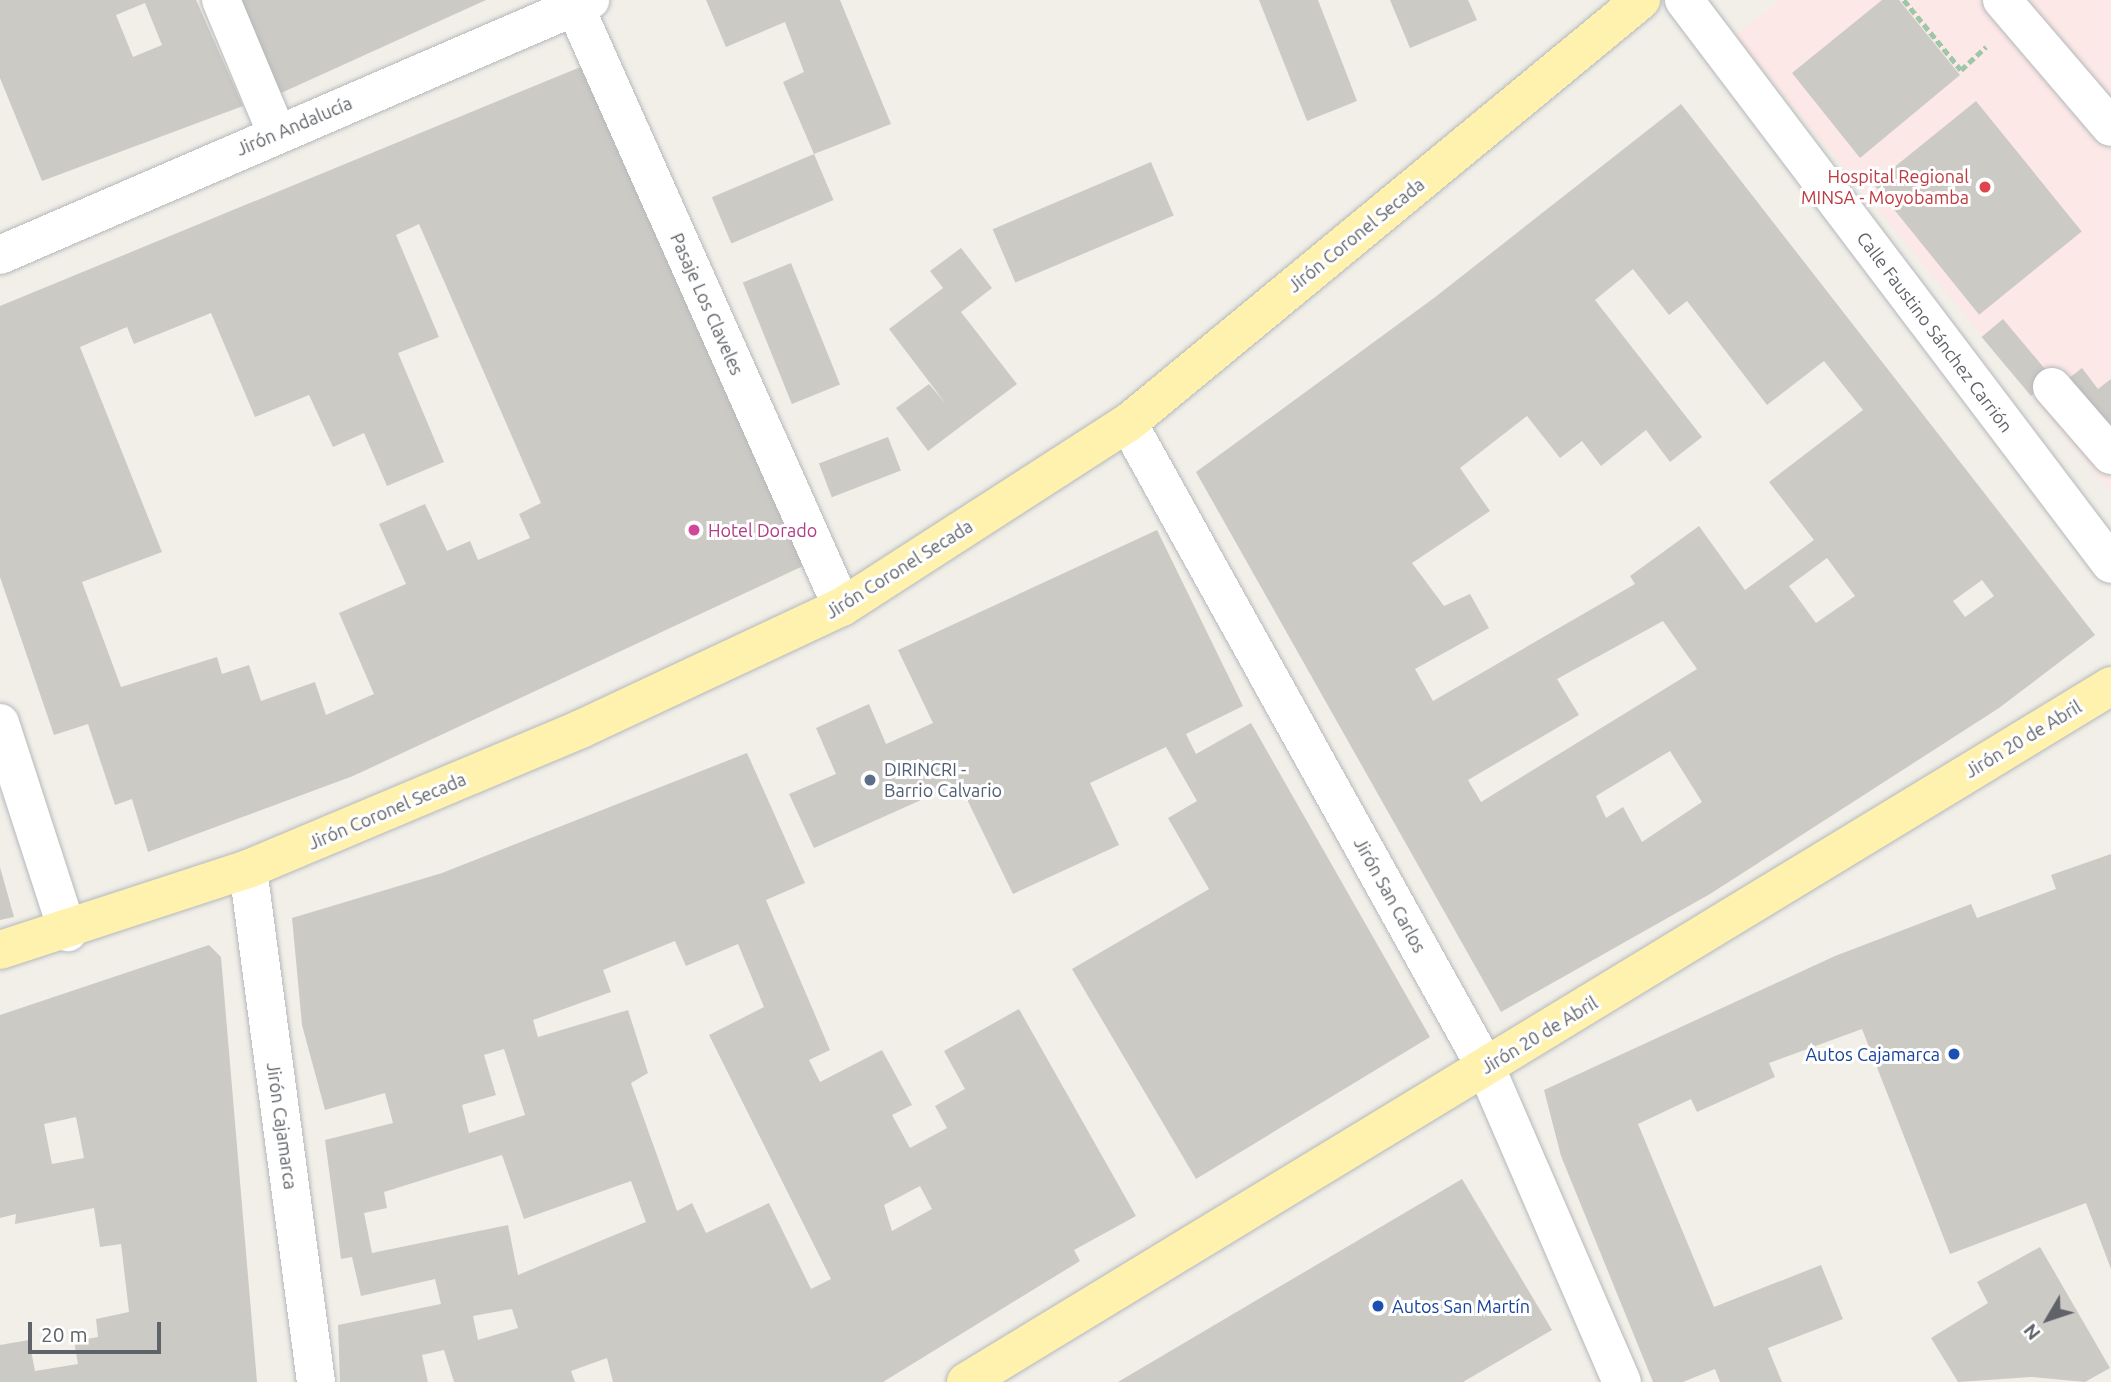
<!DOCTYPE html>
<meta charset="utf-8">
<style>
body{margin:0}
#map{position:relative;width:2111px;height:1382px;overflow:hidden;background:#f1efe8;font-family:Ubuntu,sans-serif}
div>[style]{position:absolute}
.medical>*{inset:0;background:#fce8e6}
.building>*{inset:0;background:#cccac5;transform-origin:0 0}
.path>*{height:4.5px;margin-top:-2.25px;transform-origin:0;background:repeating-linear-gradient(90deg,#9cc7a9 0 7px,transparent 0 10.5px)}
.roads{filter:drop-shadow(0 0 2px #b5b8bc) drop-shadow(0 0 2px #b5b8bc)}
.minor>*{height:38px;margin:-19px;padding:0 19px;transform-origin:19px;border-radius:19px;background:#fff}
.major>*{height:38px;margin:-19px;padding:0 19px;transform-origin:19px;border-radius:19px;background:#fff2af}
.dots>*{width:19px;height:19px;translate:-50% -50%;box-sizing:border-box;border:4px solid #fff;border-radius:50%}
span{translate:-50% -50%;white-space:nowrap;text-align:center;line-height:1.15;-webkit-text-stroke:6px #fff;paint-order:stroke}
.street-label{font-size:18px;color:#5f6368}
.health-label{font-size:18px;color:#be3a42}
.right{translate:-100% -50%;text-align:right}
.hotel-label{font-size:18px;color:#b23c85}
.left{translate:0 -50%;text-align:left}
.service-label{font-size:18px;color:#4e5e75}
.transit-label{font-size:18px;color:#164399}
.north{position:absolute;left:2013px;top:1284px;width:70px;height:70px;-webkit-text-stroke:5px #fff;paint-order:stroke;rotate:231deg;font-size:19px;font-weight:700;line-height:28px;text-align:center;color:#5f6368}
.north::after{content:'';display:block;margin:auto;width:24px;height:32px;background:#5f6368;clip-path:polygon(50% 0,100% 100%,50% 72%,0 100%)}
.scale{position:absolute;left:28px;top:1322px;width:133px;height:32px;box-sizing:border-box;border:4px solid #5f6368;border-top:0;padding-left:9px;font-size:21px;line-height:24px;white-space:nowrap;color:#5f6368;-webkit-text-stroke:5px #fff;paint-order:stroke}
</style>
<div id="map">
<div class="medical">
<i style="clip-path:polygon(1780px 0,2111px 0,2111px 492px,1735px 36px)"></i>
</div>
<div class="building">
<i style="clip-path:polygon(evenodd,0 0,196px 0,243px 106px,42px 181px,0 78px,0 0,145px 3px,162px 45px,133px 57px,116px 15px,145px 3px)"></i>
<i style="clip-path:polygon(238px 0,486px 0,281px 93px)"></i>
<i style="clip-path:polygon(706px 0,840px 0,891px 124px,814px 154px,783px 82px,804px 72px,785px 22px,726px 47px)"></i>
<i style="clip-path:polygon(1259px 0,1318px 0,1357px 101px,1307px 121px)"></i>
<i style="clip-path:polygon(1390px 0,1468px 0,1477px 20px,1410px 48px)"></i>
<i style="clip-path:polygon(1882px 0,1899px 0,1960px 75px,1860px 158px,1792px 73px)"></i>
<i style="clip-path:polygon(evenodd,583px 66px,803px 566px,353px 776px,148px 852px,132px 799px,115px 805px,88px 724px,54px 735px,0 577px,0 306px,583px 66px,419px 224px,541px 503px,519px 514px,530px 538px,478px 560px,470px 541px,447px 551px,425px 504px,379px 524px,406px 584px,339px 613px,374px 694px,326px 715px,315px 682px,261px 701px,249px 665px,222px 674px,217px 657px,121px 687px,82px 582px,162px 552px,80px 347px,127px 327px,134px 344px,211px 313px,255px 417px,309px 395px,333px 447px,364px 433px,387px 486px,444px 462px,398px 353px,439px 337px,396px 235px,419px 224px)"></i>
<i style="left:1976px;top:101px;width:168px;height:132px;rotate:51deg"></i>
<i style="clip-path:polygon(evenodd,1681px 104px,2095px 635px,1999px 708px,1710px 894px,1501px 1012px,1196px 472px,1434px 298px,1681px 104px,1633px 269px,1669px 315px,1687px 301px,1767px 405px,1824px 361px,1863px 410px,1769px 482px,1814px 540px,1745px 590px,1699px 526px,1630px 576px,1635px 584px,1433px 701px,1415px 669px,1489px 628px,1470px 594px,1444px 606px,1412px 563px,1490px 511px,1460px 468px,1527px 416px,1560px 458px,1582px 441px,1601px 466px,1646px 430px,1670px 462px,1702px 437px,1595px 300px,1633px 269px,1681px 104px,1827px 558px,1855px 596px,1816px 623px,1789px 586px,1827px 558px,1681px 104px,1982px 580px,1994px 596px,1965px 617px,1953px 601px,1982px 580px,1681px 104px,1663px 621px,1697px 669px,1481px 802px,1468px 780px,1579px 715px,1557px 679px,1663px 621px,1681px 104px,1670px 751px,1702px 802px,1642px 842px,1623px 807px,1606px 818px,1596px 796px,1670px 751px)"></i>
<i style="left:814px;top:154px;width:50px;height:111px;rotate:67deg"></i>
<i style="left:1151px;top:162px;width:58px;height:172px;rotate:67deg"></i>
<i style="clip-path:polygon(961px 248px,992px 288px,961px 312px,1017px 384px,928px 451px,896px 408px,929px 384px,946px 404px,889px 329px,943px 288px,930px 271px)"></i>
<i style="left:791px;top:263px;width:131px;height:52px;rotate:68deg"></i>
<i style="left:2003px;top:319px;width:77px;height:28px;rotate:50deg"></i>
<i style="clip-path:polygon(2082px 368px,2098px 389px,2111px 379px,2111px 441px,2064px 382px)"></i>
<i style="left:888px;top:437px;width:36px;height:74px;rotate:69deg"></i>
<i style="clip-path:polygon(1157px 530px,1243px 706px,1186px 734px,1196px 754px,1251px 723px,1430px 1037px,1196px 1179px,1072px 969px,1209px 889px,1168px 818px,1197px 801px,1166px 747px,1090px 783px,1119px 845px,1013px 894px,959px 783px,814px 848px,789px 794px,836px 774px,816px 728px,869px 704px,886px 744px,933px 723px,898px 650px)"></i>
<i style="clip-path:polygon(evenodd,747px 753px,805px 883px,766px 900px,830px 1050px,809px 1060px,820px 1082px,882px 1050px,912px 1105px,892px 1115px,910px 1148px,947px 1128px,935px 1106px,965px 1089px,944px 1051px,1019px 1009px,1136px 1216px,1074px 1250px,1080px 1261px,883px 1382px,613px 1382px,607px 1358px,571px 1371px,575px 1382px,454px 1382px,444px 1350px,422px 1355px,428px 1382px,340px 1382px,338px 1325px,441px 1304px,435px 1279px,361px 1296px,352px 1257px,341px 1259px,325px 1140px,393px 1123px,385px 1093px,325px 1110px,302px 1025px,292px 918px,442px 873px,747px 753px,675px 941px,686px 966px,738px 944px,764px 1007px,709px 1035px,831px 1279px,811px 1289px,769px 1203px,706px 1233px,692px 1203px,677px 1211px,631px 1083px,648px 1073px,628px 1010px,538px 1037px,533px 1020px,611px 992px,603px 970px,675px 941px,747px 753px,504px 1049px,525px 1115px,469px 1133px,462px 1105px,496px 1095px,484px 1055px,504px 1049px,747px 753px,502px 1155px,524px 1219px,631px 1181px,646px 1222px,518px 1275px,508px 1225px,372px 1253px,364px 1213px,387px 1208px,384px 1192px,502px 1155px,747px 753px,920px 1186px,932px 1209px,892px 1231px,884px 1205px,920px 1186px,747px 753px,512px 1309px,518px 1328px,478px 1340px,473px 1316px,512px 1309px)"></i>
<i style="clip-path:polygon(2111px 854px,2111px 1269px,2086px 1203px,1950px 1254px,1862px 1029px,1769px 1063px,1775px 1077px,1697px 1112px,1691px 1099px,1638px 1124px,1714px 1307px,1821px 1265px,1843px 1319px,1768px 1348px,1782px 1382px,1720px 1382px,1715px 1369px,1683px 1382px,1653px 1382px,1561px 1156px,1544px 1090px,1835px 956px,1971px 904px,1977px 918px,2056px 889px,2051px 875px)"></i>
<i style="clip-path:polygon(0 867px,14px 917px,0 920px)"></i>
<i style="clip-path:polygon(evenodd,209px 945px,221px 957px,257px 1382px,0 1382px,0 1345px,29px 1340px,35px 1371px,78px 1364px,74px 1341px,98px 1337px,96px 1319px,129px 1312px,121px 1244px,100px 1247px,94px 1208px,15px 1224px,16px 1214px,0 1218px,0 1015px,209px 945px,76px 1117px,84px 1158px,52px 1164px,44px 1124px,76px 1117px)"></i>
<i style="clip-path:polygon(1462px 1179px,1552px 1330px,1463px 1382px,1118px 1382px)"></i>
<i style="clip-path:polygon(2040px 1247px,2110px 1368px,2085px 1382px,2031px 1377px,1958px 1382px,1931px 1338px,1988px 1303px,1977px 1282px)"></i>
</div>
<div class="path">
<i style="left:1904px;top:0;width:90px;rotate:50.8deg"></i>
<i style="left:1961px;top:70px;width:34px;rotate:-43deg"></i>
</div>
<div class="roads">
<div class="minor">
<i style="left:221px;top:0;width:145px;rotate:67.3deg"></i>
<i style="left:572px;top:0;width:664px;rotate:66.02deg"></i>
<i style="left:1684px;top:0;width:707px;rotate:52.87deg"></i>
<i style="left:2002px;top:0;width:167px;rotate:49.4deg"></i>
<i style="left:0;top:255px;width:643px;rotate:-23.37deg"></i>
<i style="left:2052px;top:387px;width:90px;rotate:49.1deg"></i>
<i style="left:1128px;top:423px;width:738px;rotate:60.97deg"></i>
<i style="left:1486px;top:1068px;width:342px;rotate:66.6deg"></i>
<i style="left:0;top:723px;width:220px;rotate:72deg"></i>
<i style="left:248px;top:869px;width:517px;rotate:82.45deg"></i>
</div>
<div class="major">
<i style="left:0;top:950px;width:261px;rotate:-18.1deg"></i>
<i style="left:248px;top:869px;width:361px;rotate:-22.8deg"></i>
<i style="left:581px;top:729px;width:288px;rotate:-25.1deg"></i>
<i style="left:842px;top:607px;width:340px;rotate:-32.8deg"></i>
<i style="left:1128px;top:423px;width:665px;rotate:-39.51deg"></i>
<i style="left:966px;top:1382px;width:1340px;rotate:-31.29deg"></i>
</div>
</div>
<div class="dots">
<i style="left:1985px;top:187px;background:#e0444e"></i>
<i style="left:694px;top:530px;background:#d1479c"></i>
<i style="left:870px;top:780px;background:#5c6f8a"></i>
<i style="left:1954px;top:1054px;background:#1a4fb4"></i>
<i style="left:1378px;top:1306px;background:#1a4fb4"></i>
</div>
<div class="street-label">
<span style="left:294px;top:126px;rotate:-23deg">Jirón Andalucía</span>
<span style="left:1356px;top:235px;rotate:-39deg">Jirón Coronel Secada</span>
<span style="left:707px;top:304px;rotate:66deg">Pasaje Los Claveles</span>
<span style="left:1935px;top:332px;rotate:53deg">Calle Faustino Sánchez Carrión</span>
<span style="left:899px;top:569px;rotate:-32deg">Jirón Coronel Secada</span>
<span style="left:2023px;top:739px;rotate:-31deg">Jirón 20 de Abril</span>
<span style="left:387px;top:811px;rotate:-23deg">Jirón Coronel Secada</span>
<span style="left:1390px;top:895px;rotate:61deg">Jirón San Carlos</span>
<span style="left:1539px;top:1035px;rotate:-31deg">Jirón 20 de Abril</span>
<span style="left:282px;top:1126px;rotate:82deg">Jirón Cajamarca</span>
</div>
<div class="health-label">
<span class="right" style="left:1969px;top:187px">Hospital Regional<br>MINSA - Moyobamba</span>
</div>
<div class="hotel-label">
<span class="left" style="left:708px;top:530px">Hotel Dorado</span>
</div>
<div class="service-label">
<span class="left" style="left:884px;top:780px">DIRINCRI -<br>Barrio Calvario</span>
</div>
<div class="transit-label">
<span class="right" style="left:1940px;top:1054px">Autos Cajamarca</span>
<span class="left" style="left:1392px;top:1306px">Autos San Martín</span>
</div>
<div class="north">N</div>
<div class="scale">20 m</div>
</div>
